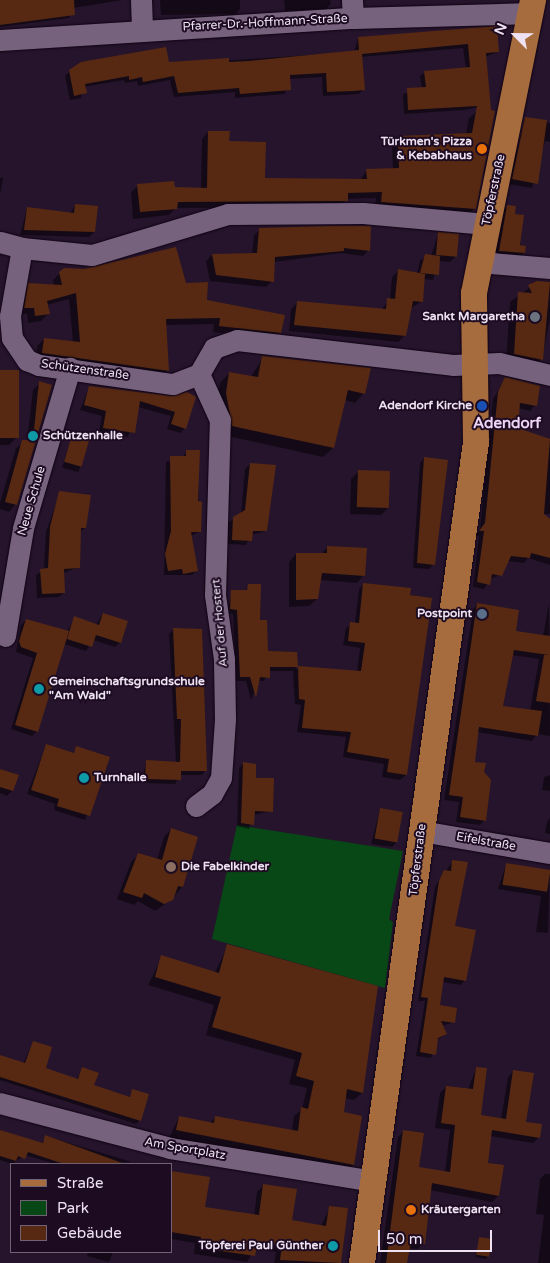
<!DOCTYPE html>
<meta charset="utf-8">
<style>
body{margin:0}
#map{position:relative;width:550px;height:1263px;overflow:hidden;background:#26142c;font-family:"Varela Round",sans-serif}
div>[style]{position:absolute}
.green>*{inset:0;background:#084716}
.shadow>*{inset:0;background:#0007;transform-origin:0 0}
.building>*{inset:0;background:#572912;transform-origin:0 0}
.roads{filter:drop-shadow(0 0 1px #0f0213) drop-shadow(0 0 1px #0f0213)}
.minor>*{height:21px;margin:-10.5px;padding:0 10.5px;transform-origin:10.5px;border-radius:10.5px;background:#77627d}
.major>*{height:26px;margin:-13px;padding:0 13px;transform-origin:13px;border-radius:13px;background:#a66c3d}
.dots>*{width:14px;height:14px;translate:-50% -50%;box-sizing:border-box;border:2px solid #1d0b22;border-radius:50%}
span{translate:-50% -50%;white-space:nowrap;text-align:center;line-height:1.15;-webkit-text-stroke:4px #1d0b22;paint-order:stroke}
.street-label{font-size:12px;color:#eee2f2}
.poi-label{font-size:12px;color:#eee2f2;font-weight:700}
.right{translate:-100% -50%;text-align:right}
.left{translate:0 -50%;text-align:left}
.quarter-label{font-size:15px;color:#eed5f5;font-weight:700}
.legend{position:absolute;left:10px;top:1163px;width:162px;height:90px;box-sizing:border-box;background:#1d0b22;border:1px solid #716175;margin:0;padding:6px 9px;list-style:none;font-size:15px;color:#eee2f2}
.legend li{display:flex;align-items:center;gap:10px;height:25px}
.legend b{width:25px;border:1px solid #716175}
.north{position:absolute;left:490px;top:10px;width:50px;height:50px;-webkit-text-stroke:4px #1d0b22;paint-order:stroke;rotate:293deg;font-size:14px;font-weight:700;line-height:20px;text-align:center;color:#eee2f2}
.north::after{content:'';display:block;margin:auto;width:18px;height:22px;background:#eee2f2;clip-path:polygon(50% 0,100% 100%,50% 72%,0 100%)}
.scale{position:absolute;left:378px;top:1230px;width:114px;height:22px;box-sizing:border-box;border:2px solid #eee2f2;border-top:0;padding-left:6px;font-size:15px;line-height:18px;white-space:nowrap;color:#eee2f2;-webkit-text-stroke:4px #1d0b22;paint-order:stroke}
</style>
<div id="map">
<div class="green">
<i style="clip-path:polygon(237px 825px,403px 851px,389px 919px,393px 922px,385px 988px,212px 939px)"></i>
</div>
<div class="shadow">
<i style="clip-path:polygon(0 0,123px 0,73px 8px,69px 18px,0 27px)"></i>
<i style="clip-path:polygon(160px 0,240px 0,240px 9px,236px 14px,161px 15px)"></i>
<i style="clip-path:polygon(284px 0,330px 0,331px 4px,326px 9px,285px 11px)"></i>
<i style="clip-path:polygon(496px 28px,498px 52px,485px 57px,485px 106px,464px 110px,404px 114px,403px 94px,422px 89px,420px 76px,425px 72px,466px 69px,463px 48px,361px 57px,364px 89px,359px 94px,323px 96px,322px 77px,289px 79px,285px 94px,235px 98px,235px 92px,174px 97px,170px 80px,138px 86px,137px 81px,125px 83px,124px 80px,84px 87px,81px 98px,70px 100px,65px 76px,70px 71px,354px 52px,358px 38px)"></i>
<i style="clip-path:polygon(476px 112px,474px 209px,468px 215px,375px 208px,376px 198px,346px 199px,340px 207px,176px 208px,169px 215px,133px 219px,131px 192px,138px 186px,201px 189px,202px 139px,208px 132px,228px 143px,264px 179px,360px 180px,367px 170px,393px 170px,392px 144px,398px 137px,466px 134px,469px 118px)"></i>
<i style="clip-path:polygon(525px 118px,550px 123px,550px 142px,545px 141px,532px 188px,508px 184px)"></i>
<i style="clip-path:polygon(0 178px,3px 178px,0 195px)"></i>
<i style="clip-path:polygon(75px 205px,94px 232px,89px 237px,20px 235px,27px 208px,70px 214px)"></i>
<i style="clip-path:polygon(507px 207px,524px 253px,519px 258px,495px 256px,502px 212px)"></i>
<i style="clip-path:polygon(260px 230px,369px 250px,363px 256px,341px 253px,274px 262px,272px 281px,266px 287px,210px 281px,206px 261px,212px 255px,252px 255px,254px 235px)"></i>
<i style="clip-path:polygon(438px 234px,455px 257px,450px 262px,439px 261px,433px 280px,424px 279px,421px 302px,411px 308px,405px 335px,398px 342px,289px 331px,291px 309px,298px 302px,381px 310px,390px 299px,392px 277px,399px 270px,417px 274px,420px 260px,431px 256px)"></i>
<i style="clip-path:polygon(60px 273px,185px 285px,206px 301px,280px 332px,273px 339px,213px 332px,214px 324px,165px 325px,168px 370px,161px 377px,36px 360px,37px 346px,44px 339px,73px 342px,69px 299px,47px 305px,48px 314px,41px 321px,28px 323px,27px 314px,18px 314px,22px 292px,29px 285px,54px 286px,53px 280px)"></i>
<i style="clip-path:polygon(537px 282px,550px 283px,550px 318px,542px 359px,533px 368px,506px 362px,510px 302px)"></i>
<i style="clip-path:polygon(263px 357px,364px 393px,355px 403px,344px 400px,333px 448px,323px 457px,223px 435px,217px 403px,220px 383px,229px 373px,251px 377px)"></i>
<i style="clip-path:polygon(0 371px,17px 437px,9px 445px,0 445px)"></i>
<i style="clip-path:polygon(505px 379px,535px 405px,530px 411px,518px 408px,516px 429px,550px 440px,550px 514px,519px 513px,550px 525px,550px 565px,528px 558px,524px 563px,508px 561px,501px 575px,490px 579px,484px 589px,473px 587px,479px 536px,475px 536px,480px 529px,493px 399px)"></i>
<i style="clip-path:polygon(40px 383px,50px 386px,16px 504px,9px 512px,0 509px,0 503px,16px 448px,27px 441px,33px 390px)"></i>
<i style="clip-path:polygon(89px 388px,172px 398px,185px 428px,180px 433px,167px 429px,171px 416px,138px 407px,128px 437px,99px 432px,102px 416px,80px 410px)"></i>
<i style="left:73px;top:432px;width:17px;height:37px;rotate:17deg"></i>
<i style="clip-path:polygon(187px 451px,198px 452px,199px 532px,191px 536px,196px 571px,192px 575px,164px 575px,166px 462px,182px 458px)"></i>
<i style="clip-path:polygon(424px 458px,434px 564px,429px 569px,413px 568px,420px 463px)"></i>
<i style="clip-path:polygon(250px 464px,266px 531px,251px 535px,246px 545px,228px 544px,228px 523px,241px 514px,245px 469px)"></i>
<i style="clip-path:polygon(359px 471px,388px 508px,381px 515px,350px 514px,351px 479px)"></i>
<i style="clip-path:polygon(60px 492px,85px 528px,80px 532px,79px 567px,63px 573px,64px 593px,59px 597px,37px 598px,36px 575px,44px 570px,46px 532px)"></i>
<i style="clip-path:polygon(328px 547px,364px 575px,357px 583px,320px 580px,317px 599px,309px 606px,289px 607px,289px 562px,296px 554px,321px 554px)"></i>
<i style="clip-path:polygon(364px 584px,430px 599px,406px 775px,400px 780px,382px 777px,384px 764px,343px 757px,346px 737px,297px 732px,301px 705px,295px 704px,293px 671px,268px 671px,264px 681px,258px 681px,251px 700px,246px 681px,236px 681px,233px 614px,227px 613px,232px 591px,244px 592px,249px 585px,267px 653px,296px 653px,296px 669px,357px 672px,360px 648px,343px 645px,346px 628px,355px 623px,359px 589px)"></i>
<i style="clip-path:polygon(evenodd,549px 603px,550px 736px,537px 734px,532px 741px,477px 732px,474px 763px,483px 772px,485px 820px,480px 825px,456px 822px,459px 802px,444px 800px,473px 609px,478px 604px,514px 632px,543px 636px,549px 603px,512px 655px,539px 659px,530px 711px,502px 707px,512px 655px)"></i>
<i style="clip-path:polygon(103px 614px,120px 642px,115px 647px,93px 640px,86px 651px,64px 644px,37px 731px,32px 736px,11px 729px,33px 658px,16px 652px,21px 625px,26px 620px,67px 632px,74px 618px,96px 625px)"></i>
<i style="clip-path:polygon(173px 630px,206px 770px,202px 775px,180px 775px,175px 784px,141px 783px,146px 762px,176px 763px,169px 634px)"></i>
<i style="clip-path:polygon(46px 745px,72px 754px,77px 748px,108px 758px,85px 820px,54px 810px,55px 804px,27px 794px)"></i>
<i style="clip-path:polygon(243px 764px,272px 811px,253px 815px,249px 829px,237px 826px,239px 768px)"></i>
<i style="clip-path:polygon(0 770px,12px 791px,7px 796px,0 793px)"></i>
<i style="clip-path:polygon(550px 775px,550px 791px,542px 790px,544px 777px)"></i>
<i style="clip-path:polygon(380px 809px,397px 842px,392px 847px,371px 844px)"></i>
<i style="clip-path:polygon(550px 818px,550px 834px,545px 833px,547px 822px)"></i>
<i style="clip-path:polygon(171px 829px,182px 887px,172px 899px,155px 911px,138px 901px,134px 905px,117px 899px,131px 862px,139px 854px,157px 860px,164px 837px)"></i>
<i style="clip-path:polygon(453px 861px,454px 927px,465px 980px,461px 985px,442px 982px,439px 1006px,454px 1022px,442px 1026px,446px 1034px,437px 1040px,431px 1058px,416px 1056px,425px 1001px,418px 1001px,435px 886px)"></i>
<i style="clip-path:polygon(506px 864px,550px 871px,548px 933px,536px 932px,541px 896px,498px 889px)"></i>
<i style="clip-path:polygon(228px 946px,362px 1093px,354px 1100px,345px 1098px,342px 1113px,353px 1165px,345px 1172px,169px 1138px,179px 1117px,209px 1124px,216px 1117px,292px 1131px,294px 1116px,302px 1109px,307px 1088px,289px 1084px,295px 1060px,206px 1035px,214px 1005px,148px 985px,162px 957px,215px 972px)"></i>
<i style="clip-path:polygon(33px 1042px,44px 1068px,76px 1080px,83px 1068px,93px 1086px,128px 1098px,133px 1090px,140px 1120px,136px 1124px,0 1080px,0 1055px,23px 1064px)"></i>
<i style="clip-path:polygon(476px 1068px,480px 1116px,501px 1119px,508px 1077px,514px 1071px,524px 1123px,539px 1137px,533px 1143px,490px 1136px,487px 1164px,502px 1166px,498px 1196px,492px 1202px,430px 1190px,423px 1243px,418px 1249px,408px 1248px,406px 1263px,380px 1263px,398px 1137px,404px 1131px,418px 1168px,445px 1172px,450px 1130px,435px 1128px,440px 1093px,446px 1087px,468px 1090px)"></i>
<i style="clip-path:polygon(0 1131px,41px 1144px,46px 1136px,132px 1162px,55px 1164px,25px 1155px,12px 1164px,0 1160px)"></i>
<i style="clip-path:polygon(171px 1172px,204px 1208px,254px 1216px,257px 1192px,264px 1185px,290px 1221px,321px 1226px,330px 1207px,347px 1209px,340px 1263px,274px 1263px,276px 1252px,255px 1249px,247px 1262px,194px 1254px,195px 1243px,171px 1239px)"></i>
<i style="clip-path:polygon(545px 1174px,550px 1174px,550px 1263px,538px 1263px,544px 1215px,536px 1214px,540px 1179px)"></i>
<i style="clip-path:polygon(480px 1238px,488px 1257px,486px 1259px,475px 1257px)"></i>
<i style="clip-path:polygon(88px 1252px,113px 1252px,109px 1262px,87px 1256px)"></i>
</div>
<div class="building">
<i style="clip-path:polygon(0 0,74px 0,75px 15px,0 25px)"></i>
<i style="clip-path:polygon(497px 26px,499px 52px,486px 53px,491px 110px,495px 111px,476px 209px,381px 202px,382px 192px,348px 193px,348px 201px,178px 202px,177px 209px,140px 212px,137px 184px,174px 181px,175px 187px,207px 188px,208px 131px,230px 131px,229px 141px,266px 142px,265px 178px,367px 179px,366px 169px,399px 168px,398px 136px,472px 133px,477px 106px,408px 110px,407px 88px,426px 87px,424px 71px,470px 67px,468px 44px,362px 54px,365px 90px,353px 91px,327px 92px,326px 73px,290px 75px,291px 90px,240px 94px,239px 88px,178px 93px,174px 76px,143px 82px,142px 77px,129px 80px,129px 76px,85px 84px,87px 93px,74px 96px,69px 70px,81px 62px,166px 47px,169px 62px,229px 58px,229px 62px,249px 61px,359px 50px,358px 37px)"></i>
<i style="clip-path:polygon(525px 117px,547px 120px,538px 184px,512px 179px)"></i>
<i style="clip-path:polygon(75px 204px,98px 206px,95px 232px,24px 230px,27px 207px,74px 213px)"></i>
<i style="clip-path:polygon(507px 205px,516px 206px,515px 214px,524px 215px,520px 245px,526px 246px,525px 253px,499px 251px)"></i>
<i style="clip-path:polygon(328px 226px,371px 226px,370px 251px,344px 248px,344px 251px,275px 257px,274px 282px,216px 275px,212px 254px,257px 253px,259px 228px)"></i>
<i style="left:438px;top:232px;width:21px;height:23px;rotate:5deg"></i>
<i style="clip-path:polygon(176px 247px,186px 283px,208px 282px,207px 300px,285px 315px,281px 333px,219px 326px,220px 318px,166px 319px,169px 371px,42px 353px,44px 338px,80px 342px,76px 293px,47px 301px,50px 314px,35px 316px,34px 308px,24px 308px,28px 283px,62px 285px,59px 272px,64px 268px,84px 269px)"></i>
<i style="clip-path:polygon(425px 254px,440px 256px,439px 275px,420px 273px)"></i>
<i style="clip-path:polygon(398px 269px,425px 274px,423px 302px,413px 301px,406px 336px,294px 325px,297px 301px,386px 309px,387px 298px,395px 299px)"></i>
<i style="clip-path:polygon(537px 281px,550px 282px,543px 360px,514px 354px,518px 292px,532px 293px,528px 285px)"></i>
<i style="clip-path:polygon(262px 356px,371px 368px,365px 394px,348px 390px,334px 448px,232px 426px,226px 393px,229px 372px,258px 377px)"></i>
<i style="left:0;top:370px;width:19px;height:68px"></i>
<i style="clip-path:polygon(505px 377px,540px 386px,537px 406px,520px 403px,518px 428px,550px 439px,544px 514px,550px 519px,550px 558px,531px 553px,530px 558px,511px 556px,502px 576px,492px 574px,490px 585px,477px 582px,484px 531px,479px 531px,485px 523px,498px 392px)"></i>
<i style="clip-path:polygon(39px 381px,52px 385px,17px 505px,5px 502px,22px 440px,33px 440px)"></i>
<i style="clip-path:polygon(89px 386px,171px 396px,187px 392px,196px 397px,186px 429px,171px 424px,175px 412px,140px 401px,135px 433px,103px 428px,106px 411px,84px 405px)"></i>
<i style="left:73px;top:431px;width:18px;height:32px;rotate:16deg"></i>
<i style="clip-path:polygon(186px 450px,200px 450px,198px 501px,202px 502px,201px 532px,191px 532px,198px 571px,183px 574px,182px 569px,168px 571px,165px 554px,171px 531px,170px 456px,186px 456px)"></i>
<i style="clip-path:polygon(424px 457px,448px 460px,435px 565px,417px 563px)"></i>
<i style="clip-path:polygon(250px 463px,276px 465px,267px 531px,253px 531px,252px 541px,232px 540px,233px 517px,245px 510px)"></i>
<i style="left:358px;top:470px;width:32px;height:37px;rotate:2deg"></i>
<i style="clip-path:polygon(59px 491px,91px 495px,86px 528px,81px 528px,80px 568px,64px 569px,65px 593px,42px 594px,40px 569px,48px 568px,50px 527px)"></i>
<i style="clip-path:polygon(327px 546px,367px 548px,365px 576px,322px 573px,318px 599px,296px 600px,296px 553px,327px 553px)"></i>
<i style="clip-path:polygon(363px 583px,411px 588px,410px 595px,432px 598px,407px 775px,387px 772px,389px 759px,347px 752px,351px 732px,302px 728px,305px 700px,299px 699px,298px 666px,361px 671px,365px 643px,348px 641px,350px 622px,359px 623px)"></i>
<i style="clip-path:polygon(248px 584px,261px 584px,260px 620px,267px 620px,268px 651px,297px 652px,298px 667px,270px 667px,270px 678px,260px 677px,256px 698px,250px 677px,240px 677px,237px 610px,230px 609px,231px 590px,247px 590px)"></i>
<i style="clip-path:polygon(477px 603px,519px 610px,516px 631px,550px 636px,550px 703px,536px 701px,544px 655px,549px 655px,514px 650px,503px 706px,542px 711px,538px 736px,479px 727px,475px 762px,486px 763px,484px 772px,491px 780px,486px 821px,460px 817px,463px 797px,449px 795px)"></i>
<i style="clip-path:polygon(103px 613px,128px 621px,121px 643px,96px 635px,98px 629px,92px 647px,67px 639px,74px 616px,99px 625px)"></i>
<i style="clip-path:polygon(26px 619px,69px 631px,38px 732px,15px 725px,37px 653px,21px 647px,19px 641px)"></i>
<i style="clip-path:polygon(173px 628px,202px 629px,207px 771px,181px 771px,181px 780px,145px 779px,146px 760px,180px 762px,181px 719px,177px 719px)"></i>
<i style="clip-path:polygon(46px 744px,74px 753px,76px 746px,110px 757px,90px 816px,57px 806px,59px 799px,31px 790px)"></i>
<i style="clip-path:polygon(243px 762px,256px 764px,256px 778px,274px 778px,273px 812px,255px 811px,254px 825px,241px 823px)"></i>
<i style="clip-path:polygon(0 769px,19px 775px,13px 791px,0 787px)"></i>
<i style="left:380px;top:808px;width:23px;height:31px;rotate:10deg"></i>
<i style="clip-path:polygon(171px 828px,198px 837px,183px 887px,178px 886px,173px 900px,164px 904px,144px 893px,142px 898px,123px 892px,138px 853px,162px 860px)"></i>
<i style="clip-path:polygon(452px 860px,468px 862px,455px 926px,476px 930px,466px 981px,444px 977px,440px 1005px,457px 1008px,455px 1023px,441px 1021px,447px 1034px,438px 1038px,436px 1055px,420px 1052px,428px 998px,421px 997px,439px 881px,444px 870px,451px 871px)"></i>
<i style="left:506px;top:863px;width:45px;height:22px;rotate:9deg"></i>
<i style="clip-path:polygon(227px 944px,378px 986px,363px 1093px,347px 1089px,344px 1112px,362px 1116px,354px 1165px,176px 1130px,179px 1116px,214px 1123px,215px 1116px,298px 1131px,301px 1107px,308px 1109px,314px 1081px,296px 1076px,302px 1053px,212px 1027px,221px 997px,155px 977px,161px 955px,219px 973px)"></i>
<i style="clip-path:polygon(33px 1041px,52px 1047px,46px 1068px,78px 1079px,82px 1067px,99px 1073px,94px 1085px,130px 1097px,132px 1089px,149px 1094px,141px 1121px,0 1077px,0 1055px,25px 1063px)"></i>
<i style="clip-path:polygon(476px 1067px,487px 1068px,481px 1115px,506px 1119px,513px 1070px,534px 1073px,526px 1122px,542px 1124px,540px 1138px,492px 1130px,488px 1163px,504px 1165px,499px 1196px,432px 1183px,425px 1244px,411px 1242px,407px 1263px,386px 1263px,403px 1130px,424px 1133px,419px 1167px,450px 1172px,455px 1125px,441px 1123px,446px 1086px,473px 1089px)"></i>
<i style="clip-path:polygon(0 1130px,43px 1143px,45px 1135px,125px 1164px,64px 1164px,28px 1152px,25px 1159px,18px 1156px,16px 1161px,0 1156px)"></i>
<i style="clip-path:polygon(171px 1171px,210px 1177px,205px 1207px,259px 1215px,263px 1184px,297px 1189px,292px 1220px,326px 1226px,329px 1206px,348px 1208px,341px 1263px,280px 1260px,282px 1246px,258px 1242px,255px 1256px,200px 1248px,201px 1237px,171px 1232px)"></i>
<i style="left:479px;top:1237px;width:13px;height:18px;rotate:9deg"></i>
</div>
<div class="roads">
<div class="minor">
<i style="left:141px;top:0;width:30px;rotate:88deg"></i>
<i style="left:352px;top:0;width:18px;rotate:87deg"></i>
<i style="left:0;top:40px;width:354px;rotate:-3.6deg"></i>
<i style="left:353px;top:18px;width:178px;rotate:-1.6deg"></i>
<i style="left:0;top:242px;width:23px;rotate:15deg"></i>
<i style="left:22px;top:248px;width:70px;rotate:5.7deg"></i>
<i style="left:92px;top:255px;width:142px;rotate:-16.8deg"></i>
<i style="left:228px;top:214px;width:135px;rotate:-0.4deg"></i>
<i style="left:363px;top:213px;width:124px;rotate:5.1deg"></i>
<i style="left:22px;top:248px;width:69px;rotate:100deg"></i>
<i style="left:10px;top:316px;width:22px;rotate:85deg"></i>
<i style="left:12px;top:338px;width:27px;rotate:56deg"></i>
<i style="left:27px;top:360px;width:13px;rotate:23deg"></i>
<i style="left:39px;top:365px;width:135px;rotate:8.1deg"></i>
<i style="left:173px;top:384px;width:28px;rotate:-21deg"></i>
<i style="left:199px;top:374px;width:30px;rotate:-60deg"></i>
<i style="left:214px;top:348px;width:24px;rotate:-19deg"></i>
<i style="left:237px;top:340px;width:217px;rotate:6.6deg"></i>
<i style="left:453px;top:365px;width:46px;rotate:-2.5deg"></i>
<i style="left:499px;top:363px;width:52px;rotate:13.2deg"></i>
<i style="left:479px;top:262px;width:71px;rotate:4.8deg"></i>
<i style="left:5px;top:636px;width:109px;rotate:-80.5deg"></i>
<i style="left:23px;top:528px;width:167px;rotate:-73.6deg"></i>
<i style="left:196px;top:806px;width:20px;rotate:-37deg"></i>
<i style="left:212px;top:794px;width:18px;rotate:-61deg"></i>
<i style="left:221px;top:778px;width:59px;rotate:-86.1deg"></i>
<i style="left:225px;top:719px;width:60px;rotate:-91deg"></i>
<i style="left:224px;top:659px;width:65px;rotate:-98deg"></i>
<i style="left:215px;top:595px;width:175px;rotate:-88.4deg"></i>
<i style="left:220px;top:420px;width:51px;rotate:-114.5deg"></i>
<i style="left:421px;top:831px;width:131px;rotate:9.7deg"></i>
<i style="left:0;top:1103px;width:176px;rotate:14.8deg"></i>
<i style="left:170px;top:1148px;width:206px;rotate:9.2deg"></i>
</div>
<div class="major">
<i style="left:362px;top:1263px;width:829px;rotate:-82.09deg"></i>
<i style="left:476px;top:442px;width:149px;rotate:-90.8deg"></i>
<i style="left:474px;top:293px;width:299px;rotate:-78.6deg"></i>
</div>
</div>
<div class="dots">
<i style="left:482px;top:149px;background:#e8710a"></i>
<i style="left:535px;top:317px;background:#6b7280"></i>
<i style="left:482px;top:406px;background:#1a4fb4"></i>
<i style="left:33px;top:436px;background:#0f9aa8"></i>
<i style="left:482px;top:614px;background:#5c6f8a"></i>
<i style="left:39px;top:689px;background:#0f9aa8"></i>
<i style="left:84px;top:778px;background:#0f9aa8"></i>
<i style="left:171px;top:867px;background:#8d6e63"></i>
<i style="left:411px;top:1210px;background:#e8710a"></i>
<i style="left:333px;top:1246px;background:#0f9aa8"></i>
</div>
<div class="street-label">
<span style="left:265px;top:23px;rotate:-3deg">Pfarrer-Dr.-Hoffmann-Straße</span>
<span style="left:494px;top:190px;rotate:-78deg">Töpferstraße</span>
<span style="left:85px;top:370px;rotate:8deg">Schützenstraße</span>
<span style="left:32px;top:501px;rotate:-74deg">Neue Schule</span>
<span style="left:220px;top:623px;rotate:-95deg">Auf der Hostert</span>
<span style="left:486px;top:842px;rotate:10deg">Eifelstraße</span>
<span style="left:418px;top:860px;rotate:-83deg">Töpferstraße</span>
<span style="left:185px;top:1149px;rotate:10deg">Am Sportplatz</span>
</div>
<div class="poi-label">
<span class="right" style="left:472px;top:149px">Türkmen's Pizza<br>&amp; Kebabhaus</span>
<span class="right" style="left:525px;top:317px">Sankt Margaretha</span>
<span class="right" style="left:472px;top:406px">Adendorf Kirche</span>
<span class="left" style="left:43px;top:436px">Schützenhalle</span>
<span class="right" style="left:472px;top:614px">Postpoint</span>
<span class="left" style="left:49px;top:689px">Gemeinschaftsgrundschule<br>"Am Wald"</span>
<span class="left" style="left:94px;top:778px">Turnhalle</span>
<span class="left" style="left:181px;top:867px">Die Fabelkinder</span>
<span class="left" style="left:421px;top:1210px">Kräutergarten</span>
<span class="right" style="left:323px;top:1246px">Töpferei Paul Günther</span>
</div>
<div class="quarter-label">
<span style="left:507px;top:424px">Adendorf</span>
</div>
<ul class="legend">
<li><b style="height:6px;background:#a66c3d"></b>Straße</li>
<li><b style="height:14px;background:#084716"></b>Park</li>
<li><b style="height:14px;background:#572912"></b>Gebäude</li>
</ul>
<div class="north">N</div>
<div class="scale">50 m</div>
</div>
